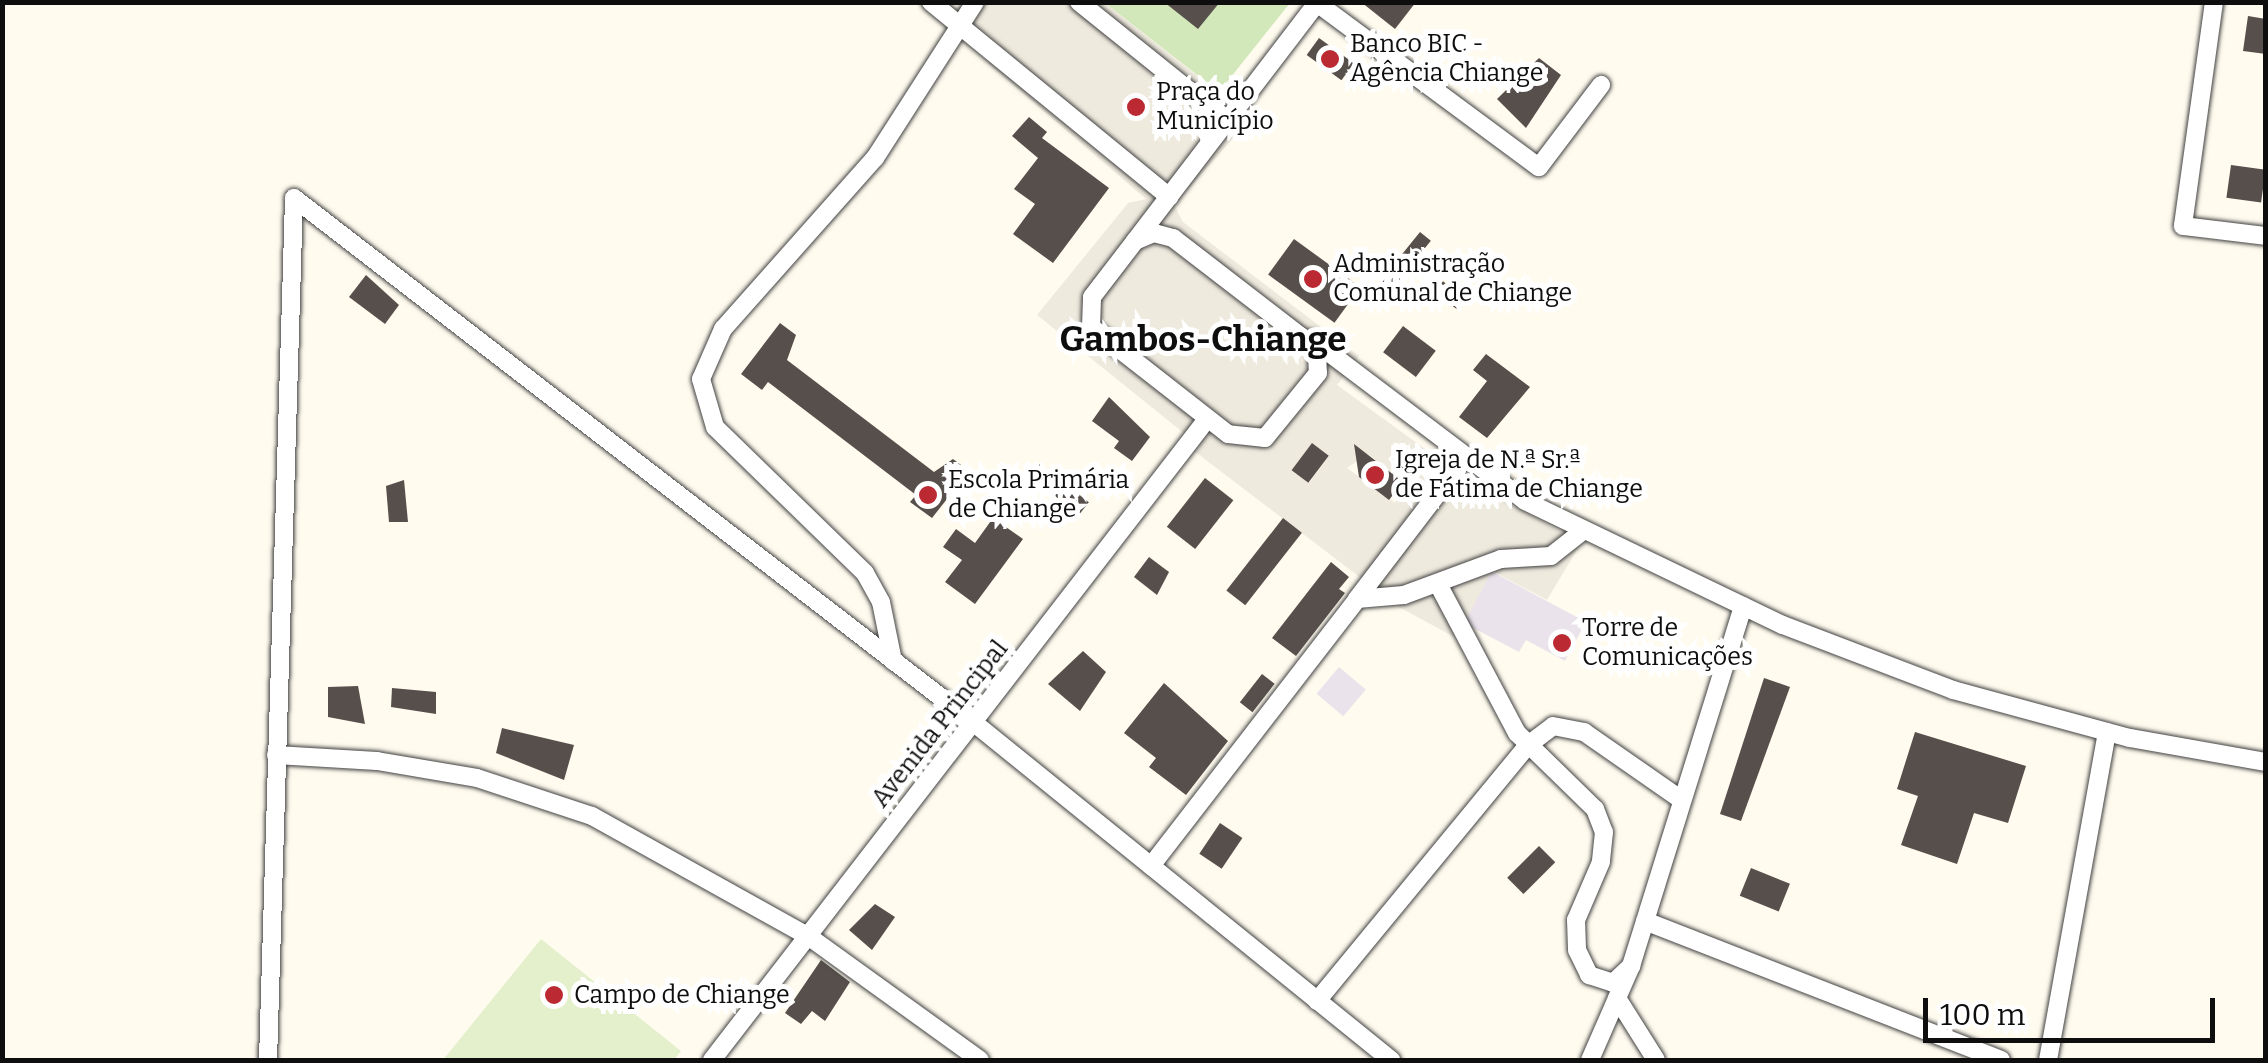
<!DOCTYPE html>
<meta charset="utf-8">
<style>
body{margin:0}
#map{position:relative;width:2268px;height:1063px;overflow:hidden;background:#fffbef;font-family:Bitter,serif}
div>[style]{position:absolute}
.industrial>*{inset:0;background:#ebe3ec;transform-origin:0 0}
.green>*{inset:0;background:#d3e8ba}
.pitch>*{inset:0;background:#e4f0cb}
.plaza>*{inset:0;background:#efeade}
.building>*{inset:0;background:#564f4b;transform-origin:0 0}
.roads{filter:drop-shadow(0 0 2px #414141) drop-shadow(0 0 2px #414141)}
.street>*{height:18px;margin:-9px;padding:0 9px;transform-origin:9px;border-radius:9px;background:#fff}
.dots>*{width:28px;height:28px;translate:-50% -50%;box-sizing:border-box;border:5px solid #fff;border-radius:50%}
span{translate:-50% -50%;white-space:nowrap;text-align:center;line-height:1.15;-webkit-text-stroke:10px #fff;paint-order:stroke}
.poi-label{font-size:25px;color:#0e0e0e}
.left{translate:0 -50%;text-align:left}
.street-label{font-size:25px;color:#0e0e0e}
.district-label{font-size:35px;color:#0e0e0e;font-weight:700}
.frame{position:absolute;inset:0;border:5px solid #0e0e0e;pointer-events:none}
.scale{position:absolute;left:1923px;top:998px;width:292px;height:45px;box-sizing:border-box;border:5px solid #0e0e0e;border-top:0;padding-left:12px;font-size:30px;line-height:35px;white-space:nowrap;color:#0e0e0e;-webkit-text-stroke:8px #fff;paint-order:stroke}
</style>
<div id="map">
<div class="industrial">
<i style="clip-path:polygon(1491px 571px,1586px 622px,1565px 661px,1526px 640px,1519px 652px,1464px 623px)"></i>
<i style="left:1339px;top:667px;width:35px;height:35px;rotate:40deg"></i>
</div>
<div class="green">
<i style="clip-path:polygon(1105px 3px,1290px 3px,1219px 92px)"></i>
</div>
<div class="pitch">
<i style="clip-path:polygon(541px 939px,681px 1051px,674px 1060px,443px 1060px)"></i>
</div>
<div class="plaza">
<i style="clip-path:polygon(evenodd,965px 3px,1105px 3px,1251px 118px,1174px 205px,1183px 222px,1359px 356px,1337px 385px,1472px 483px,1581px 543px,1547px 600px,1492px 571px,1456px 638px,1399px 607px,1194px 451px,1200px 446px,1037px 315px,1128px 203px,1146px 199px,989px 64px,976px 45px,965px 3px,1312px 444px,1329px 456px,1309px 483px,1292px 471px,1312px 444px,965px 3px,1368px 454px,1403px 481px,1395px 503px,1347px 468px,1368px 454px)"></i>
</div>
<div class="building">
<i style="clip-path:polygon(1164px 2px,1220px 2px,1198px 29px)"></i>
<i style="clip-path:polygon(1361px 2px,1416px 2px,1395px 29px)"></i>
<i style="clip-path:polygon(2248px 16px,2266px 19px,2266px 54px,2243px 51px)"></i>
<i style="left:1319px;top:38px;width:43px;height:21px;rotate:36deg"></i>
<i style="clip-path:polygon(1539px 58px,1561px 75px,1526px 128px,1497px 99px)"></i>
<i style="clip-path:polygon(1029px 117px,1047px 132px,1042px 138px,1109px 188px,1053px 263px,1013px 234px,1035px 204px,1014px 189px,1038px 158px,1012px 136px)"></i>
<i style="left:2231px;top:165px;width:35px;height:33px;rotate:8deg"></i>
<i style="left:1420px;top:232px;width:14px;height:64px;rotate:39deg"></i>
<i style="left:1294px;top:239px;width:82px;height:44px;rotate:36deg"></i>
<i style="clip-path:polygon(366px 275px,399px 305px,385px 324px,349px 297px)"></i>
<i style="left:1440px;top:279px;width:31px;height:14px;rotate:37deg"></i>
<i style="clip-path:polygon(780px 323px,796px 335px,787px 360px,934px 472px,953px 459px,969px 471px,932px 518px,910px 502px,916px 495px,768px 382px,762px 390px,741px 374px)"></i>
<i style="left:1403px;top:326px;width:41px;height:33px;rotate:37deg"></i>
<i style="clip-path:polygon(1486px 354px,1530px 387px,1487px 438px,1459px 417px,1487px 381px,1473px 370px)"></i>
<i style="clip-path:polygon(1109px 397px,1150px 437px,1132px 461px,1114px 448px,1119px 441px,1092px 421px)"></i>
<i style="left:1312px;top:443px;width:21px;height:34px;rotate:37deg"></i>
<i style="clip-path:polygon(1354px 444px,1403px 482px,1389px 500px,1359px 477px)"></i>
<i style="left:1040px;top:464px;width:62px;height:16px;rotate:38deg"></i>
<i style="left:1205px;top:478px;width:36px;height:62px;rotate:38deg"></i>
<i style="clip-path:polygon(404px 480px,408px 522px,389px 522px,386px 486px)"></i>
<i style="clip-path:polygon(993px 518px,1023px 539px,975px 604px,945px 582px,962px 560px,943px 547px,956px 529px,975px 543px)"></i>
<i style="left:1283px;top:518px;width:24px;height:92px;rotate:38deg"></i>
<i style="clip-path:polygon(1149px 557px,1169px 572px,1157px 595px,1134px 577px)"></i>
<i style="clip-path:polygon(1331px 562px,1349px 577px,1339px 589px,1345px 593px,1296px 656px,1272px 638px)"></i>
<i style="clip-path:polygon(1083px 651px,1106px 672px,1080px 711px,1048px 684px)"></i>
<i style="left:1262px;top:674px;width:16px;height:36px;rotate:38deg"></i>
<i style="clip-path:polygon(1764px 678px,1790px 687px,1741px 821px,1720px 814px)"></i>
<i style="clip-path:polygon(1164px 683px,1228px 741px,1186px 795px,1149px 767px,1156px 758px,1124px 733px)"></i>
<i style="clip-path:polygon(358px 686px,365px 724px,328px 717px,328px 687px)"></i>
<i style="clip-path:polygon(392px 688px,436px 692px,436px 714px,391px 707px)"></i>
<i style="clip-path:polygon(502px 728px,574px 745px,564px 780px,496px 753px)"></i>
<i style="clip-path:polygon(1915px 732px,2026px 766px,2008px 823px,1974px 813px,1957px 864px,1901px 845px,1918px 796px,1897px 789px)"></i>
<i style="left:1220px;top:823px;width:27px;height:37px;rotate:34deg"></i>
<i style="left:1539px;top:846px;width:23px;height:45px;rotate:45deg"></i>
<i style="left:1751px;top:868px;width:42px;height:30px;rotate:22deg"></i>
<i style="clip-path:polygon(875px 904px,895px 917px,872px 950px,849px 930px)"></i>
<i style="clip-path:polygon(821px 960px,850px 982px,825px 1021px,812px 1011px,801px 1024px,785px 1013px)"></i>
</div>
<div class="roads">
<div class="street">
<i style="left:931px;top:2px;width:308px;rotate:39.3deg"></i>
<i style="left:1079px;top:2px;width:190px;rotate:38.8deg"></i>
<i style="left:2214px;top:2px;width:226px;rotate:97.9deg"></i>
<i style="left:2183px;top:226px;width:84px;rotate:6.9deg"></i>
<i style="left:1154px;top:233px;width:20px;rotate:15deg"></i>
<i style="left:1173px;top:238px;width:182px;rotate:37.6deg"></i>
<i style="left:1317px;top:349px;width:24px;rotate:88deg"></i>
<i style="left:1318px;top:373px;width:84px;rotate:129.2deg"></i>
<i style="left:1265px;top:438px;width:37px;rotate:-174deg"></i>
<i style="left:1228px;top:434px;width:174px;rotate:-142deg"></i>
<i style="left:1091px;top:327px;width:30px;rotate:-88deg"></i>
<i style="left:1092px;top:297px;width:71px;rotate:-52.5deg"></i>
<i style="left:1135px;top:241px;width:21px;rotate:-23deg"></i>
<i style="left:1135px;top:241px;width:300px;rotate:-52.6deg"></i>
<i style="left:1317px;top:3px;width:276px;rotate:36.5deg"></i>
<i style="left:1539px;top:167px;width:103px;rotate:-52.9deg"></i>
<i style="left:1311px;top:339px;width:268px;rotate:37.1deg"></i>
<i style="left:1525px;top:501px;width:286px;rotate:25.7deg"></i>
<i style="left:1783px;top:625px;width:182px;rotate:20.9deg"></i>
<i style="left:1953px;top:690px;width:183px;rotate:15.2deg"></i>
<i style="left:2130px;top:738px;width:138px;rotate:10deg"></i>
<i style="left:1464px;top:459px;width:176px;rotate:127.4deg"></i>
<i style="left:1357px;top:599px;width:47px;rotate:-4.9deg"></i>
<i style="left:1404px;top:595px;width:103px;rotate:-20.4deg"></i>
<i style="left:1501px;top:559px;width:50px;rotate:-3.4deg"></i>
<i style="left:1551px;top:556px;width:42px;rotate:-38.2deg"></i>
<i style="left:1438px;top:584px;width:169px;rotate:62.1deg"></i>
<i style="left:1517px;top:733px;width:109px;rotate:44.3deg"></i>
<i style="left:1595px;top:809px;width:25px;rotate:69deg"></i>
<i style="left:1604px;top:832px;width:30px;rotate:96deg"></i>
<i style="left:1601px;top:862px;width:63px;rotate:113.3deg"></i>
<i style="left:1576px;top:920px;width:30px;rotate:88deg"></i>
<i style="left:1577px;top:950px;width:28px;rotate:64deg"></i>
<i style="left:1589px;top:975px;width:25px;rotate:18deg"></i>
<i style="left:1613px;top:983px;width:25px;rotate:-43deg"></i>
<i style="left:893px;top:661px;width:60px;rotate:-101.5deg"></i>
<i style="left:881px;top:602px;width:33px;rotate:-119deg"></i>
<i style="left:865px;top:573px;width:209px;rotate:-135.8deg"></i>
<i style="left:715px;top:427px;width:50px;rotate:-106.3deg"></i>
<i style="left:701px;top:379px;width:55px;rotate:-66.3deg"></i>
<i style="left:723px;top:329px;width:229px;rotate:-48.4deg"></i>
<i style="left:875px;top:158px;width:185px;rotate:-57.3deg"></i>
<i style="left:276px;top:755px;width:101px;rotate:3.4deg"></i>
<i style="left:377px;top:761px;width:101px;rotate:9.6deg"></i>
<i style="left:477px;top:778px;width:121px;rotate:18.3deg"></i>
<i style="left:592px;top:816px;width:247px;rotate:29.1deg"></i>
<i style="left:808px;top:936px;width:212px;rotate:35.8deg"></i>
<i style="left:1151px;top:866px;width:337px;rotate:-52.3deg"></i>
<i style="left:1645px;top:921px;width:382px;rotate:21.3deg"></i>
<i style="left:1617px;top:998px;width:73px;rotate:57.8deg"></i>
<i style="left:1317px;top:1001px;width:332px;rotate:-50.5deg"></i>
<i style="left:1528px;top:745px;width:31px;rotate:-37deg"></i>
<i style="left:1553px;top:726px;width:32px;rotate:11deg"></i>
<i style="left:1584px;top:732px;width:119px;rotate:34.8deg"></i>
<i style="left:268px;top:1060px;width:862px;rotate:-88.27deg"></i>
<i style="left:294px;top:198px;width:858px;rotate:37.66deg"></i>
<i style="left:973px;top:722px;width:538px;rotate:38.96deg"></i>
<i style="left:712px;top:1060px;width:810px;rotate:-52.32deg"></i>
<i style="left:1590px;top:1060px;width:103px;rotate:-66.4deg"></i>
<i style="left:1631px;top:966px;width:377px;rotate:-72.7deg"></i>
<i style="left:2048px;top:1060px;width:333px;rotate:-79.8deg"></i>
</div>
</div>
<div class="dots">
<i style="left:1330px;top:59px;background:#bb2933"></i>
<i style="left:1136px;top:107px;background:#bb2933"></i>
<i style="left:1313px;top:279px;background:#bb2933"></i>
<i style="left:1375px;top:475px;background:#bb2933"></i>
<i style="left:928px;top:495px;background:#bb2933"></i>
<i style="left:1562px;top:643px;background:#bb2933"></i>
<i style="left:554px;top:995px;background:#bb2933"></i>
</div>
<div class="poi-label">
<span class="left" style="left:1350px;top:59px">Banco BIC -<br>Agência Chiange</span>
<span class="left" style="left:1156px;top:107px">Praça do<br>Município</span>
<span class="left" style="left:1333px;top:279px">Administração<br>Comunal de Chiange</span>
<span class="left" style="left:1395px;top:475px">Igreja de N.ª Sr.ª<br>de Fátima de Chiange</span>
<span class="left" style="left:948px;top:495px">Escola Primária<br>de Chiange</span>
<span class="left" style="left:1582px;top:643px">Torre de<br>Comunicações</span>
<span class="left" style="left:574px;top:995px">Campo de Chiange</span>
</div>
<div class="street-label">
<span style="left:940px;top:724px;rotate:-52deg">Avenida Principal</span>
</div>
<div class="district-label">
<span style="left:1203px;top:339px">Gambos-Chiange</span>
</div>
<div class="frame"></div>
<div class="scale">100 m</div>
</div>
